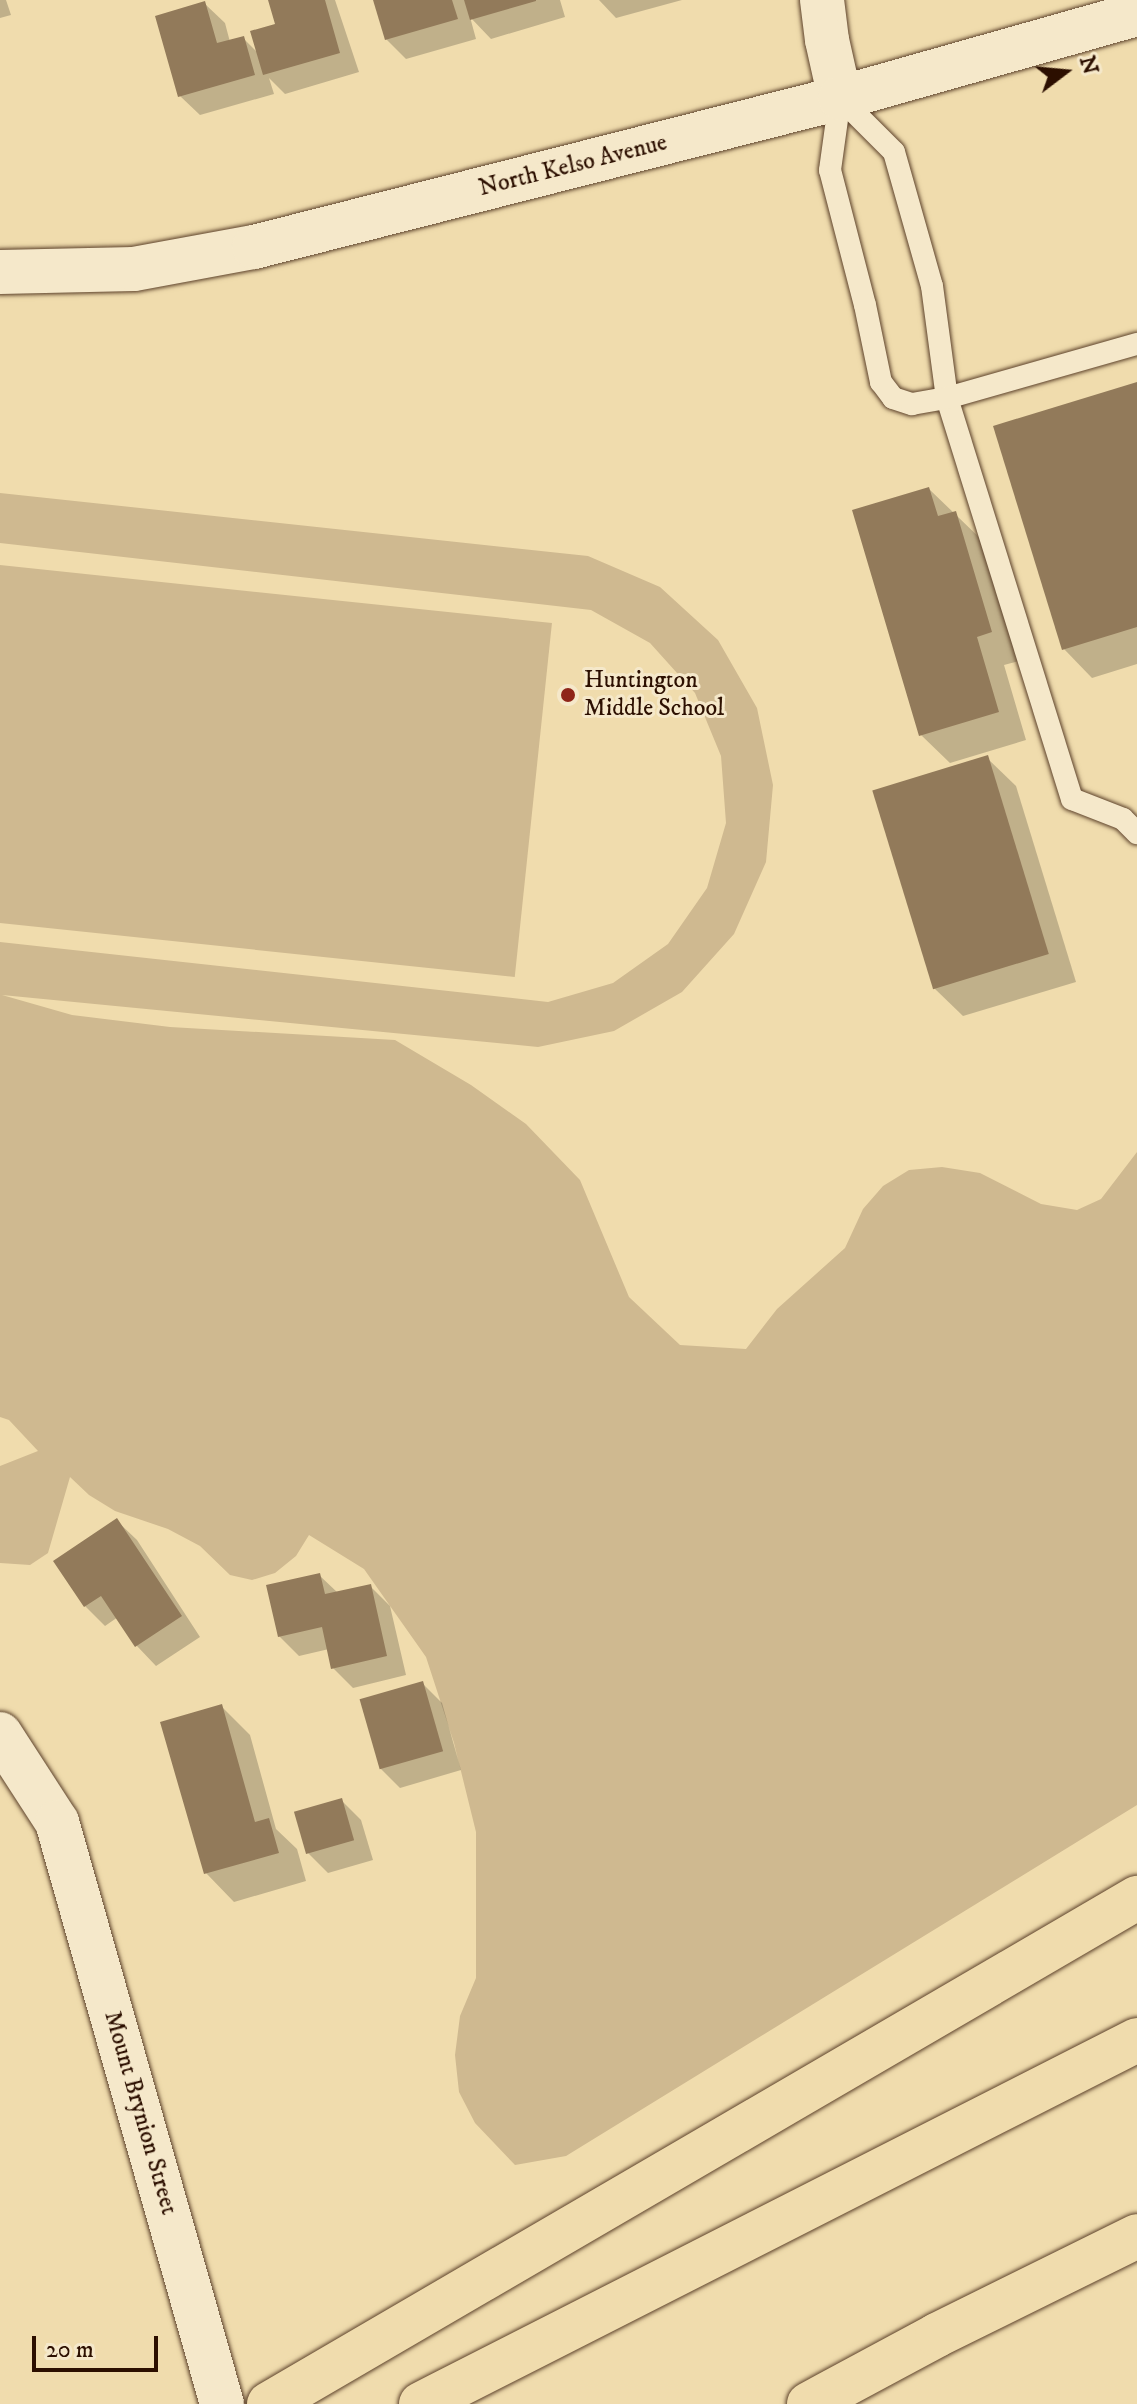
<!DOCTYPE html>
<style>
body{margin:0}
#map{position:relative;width:1137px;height:2404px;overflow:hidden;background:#f0dcad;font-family:"IM FELL DW Pica",serif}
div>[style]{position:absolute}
.green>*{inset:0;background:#cfb990;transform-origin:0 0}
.shadow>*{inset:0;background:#0003}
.building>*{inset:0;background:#927a5a;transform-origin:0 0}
.roads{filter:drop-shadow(0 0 2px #5d422b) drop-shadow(0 0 2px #5d422b)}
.service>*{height:22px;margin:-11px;padding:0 11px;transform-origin:11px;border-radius:11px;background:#f5e8ca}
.tertiary>*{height:44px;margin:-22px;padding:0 22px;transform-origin:22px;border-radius:22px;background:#f5e8ca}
.motorway>*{height:44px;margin:-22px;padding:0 22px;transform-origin:22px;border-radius:22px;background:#f0dcad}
.dots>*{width:22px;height:22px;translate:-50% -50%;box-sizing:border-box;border:4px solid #f5e8ca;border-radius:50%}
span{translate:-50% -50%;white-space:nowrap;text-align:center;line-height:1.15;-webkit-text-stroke:6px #f5e8ca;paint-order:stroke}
.street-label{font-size:24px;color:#2c0f00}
.poi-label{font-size:24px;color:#2c0f00}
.left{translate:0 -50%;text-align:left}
.north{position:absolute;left:1025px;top:32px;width:80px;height:80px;-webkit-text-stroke:6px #f5e8ca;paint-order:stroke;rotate:74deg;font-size:22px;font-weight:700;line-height:32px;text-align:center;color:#2c0f00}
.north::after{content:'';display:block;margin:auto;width:28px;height:36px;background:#2c0f00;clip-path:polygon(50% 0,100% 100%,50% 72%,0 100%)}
.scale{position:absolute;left:32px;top:2336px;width:126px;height:36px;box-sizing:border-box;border:4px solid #2c0f00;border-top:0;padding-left:10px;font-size:24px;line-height:28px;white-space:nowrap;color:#2c0f00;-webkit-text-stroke:6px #f5e8ca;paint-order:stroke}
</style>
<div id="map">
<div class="green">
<i style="clip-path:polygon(0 493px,588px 556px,660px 587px,718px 640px,757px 708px,773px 785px,766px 862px,734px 934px,682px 992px,614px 1031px,538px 1047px,2px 995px,72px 1015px,170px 1027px,395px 1040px,471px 1085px,526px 1124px,580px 1180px,629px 1297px,680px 1345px,746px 1349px,777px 1309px,845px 1248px,863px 1209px,883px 1186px,909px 1170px,942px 1167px,980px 1173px,1041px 1204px,1077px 1210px,1101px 1199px,1137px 1152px,1137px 1805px,566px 2156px,515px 2165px,475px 2123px,459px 2092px,455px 2055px,460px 2016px,476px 1978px,476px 1832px,454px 1743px,426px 1657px,364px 1569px,309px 1535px,296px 1556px,275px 1573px,252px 1580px,230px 1575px,200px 1546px,168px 1529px,115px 1511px,89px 1495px,70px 1477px,48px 1553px,30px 1565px,0 1563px,0 1466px,38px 1451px,9px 1420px,0 1417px,0 942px,548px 1002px,613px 983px,668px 944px,707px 888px,726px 823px,721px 756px,695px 693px,650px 643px,591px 610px,0 543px)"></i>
<i style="left:0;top:565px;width:555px;height:356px;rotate:6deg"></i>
</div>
<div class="shadow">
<i style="clip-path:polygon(0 0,6px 0,11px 15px,0 18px)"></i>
<i style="clip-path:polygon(270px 0,335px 0,359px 72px,285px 94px,269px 78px,274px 94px,200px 115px,180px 96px,205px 4px,225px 23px,230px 42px,243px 38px,259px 54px,277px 25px)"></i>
<i style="clip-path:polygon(375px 0,560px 0,565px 17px,491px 39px,470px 17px,476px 39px,406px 59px,386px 39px)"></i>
<i style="clip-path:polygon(599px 0,682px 0,616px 18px)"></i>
<i style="clip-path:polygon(1137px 384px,1137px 664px,1092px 678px,1064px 649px)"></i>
<i style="clip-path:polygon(929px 489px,984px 542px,1019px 661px,1004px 665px,1026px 740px,950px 763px,921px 735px)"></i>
<i style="clip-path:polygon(987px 758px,1016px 786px,1076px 982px,963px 1016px,934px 988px)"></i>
<i style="clip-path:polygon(117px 1521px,137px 1540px,200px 1637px,156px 1666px,137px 1646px,118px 1617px,105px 1626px,85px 1606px)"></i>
<i style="clip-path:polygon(319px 1575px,338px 1593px,370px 1586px,390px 1606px,406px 1675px,353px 1688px,333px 1668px,329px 1649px,299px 1656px,279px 1636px)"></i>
<i style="clip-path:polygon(422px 1683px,442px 1703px,461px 1770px,400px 1788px,380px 1768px)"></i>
<i style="clip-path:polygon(221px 1706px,250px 1735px,276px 1829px,297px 1849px,306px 1881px,234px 1902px,206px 1873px)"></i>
<i style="clip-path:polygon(342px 1801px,361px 1820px,373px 1860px,328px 1873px,308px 1853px)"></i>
</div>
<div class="building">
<i style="clip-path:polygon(268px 0,325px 0,340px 53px,263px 75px,250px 31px,275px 24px)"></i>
<i style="clip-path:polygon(373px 0,452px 0,458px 19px,385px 40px)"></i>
<i style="clip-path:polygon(464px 0,536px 0,536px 1px,470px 20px)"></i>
<i style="clip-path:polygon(205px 1px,217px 43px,244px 36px,255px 75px,178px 97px,155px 16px)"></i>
<i style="clip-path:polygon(1137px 382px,1137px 627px,1062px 650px,993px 426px)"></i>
<i style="clip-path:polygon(929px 487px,938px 516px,956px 511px,992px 632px,977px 637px,999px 712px,919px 736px,852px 510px)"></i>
<i style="left:988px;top:755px;width:208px;height:121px;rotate:73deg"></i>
<i style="clip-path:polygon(117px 1518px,182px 1616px,135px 1647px,101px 1596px,84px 1607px,53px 1561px)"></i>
<i style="clip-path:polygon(320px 1573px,325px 1594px,371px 1584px,387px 1656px,331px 1669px,322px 1627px,278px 1637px,266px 1585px)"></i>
<i style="left:423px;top:1681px;width:73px;height:66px;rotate:74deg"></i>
<i style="clip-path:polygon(222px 1704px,255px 1822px,269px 1818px,279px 1853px,204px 1874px,160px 1722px)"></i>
<i style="left:342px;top:1798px;width:44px;height:50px;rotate:74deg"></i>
</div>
<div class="roads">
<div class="service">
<i style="left:840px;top:98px;width:76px;rotate:45deg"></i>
<i style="left:894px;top:152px;width:139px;rotate:74.2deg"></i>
<i style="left:932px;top:286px;width:113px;rotate:82.4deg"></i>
<i style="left:947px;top:398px;width:420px;rotate:72.7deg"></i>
<i style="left:1072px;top:799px;width:55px;rotate:21.4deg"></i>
<i style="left:1123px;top:819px;width:20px;rotate:45deg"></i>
<i style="left:840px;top:98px;width:73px;rotate:97.9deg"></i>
<i style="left:830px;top:170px;width:139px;rotate:75.5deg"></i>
<i style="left:865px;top:305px;width:79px;rotate:78.3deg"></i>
<i style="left:881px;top:382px;width:20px;rotate:53deg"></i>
<i style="left:893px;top:398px;width:20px;rotate:18deg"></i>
<i style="left:912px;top:404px;width:36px;rotate:-10deg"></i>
<i style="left:947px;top:398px;width:198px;rotate:-15.9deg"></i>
</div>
<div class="tertiary">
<i style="left:822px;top:0;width:40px;rotate:82.9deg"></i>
<i style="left:827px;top:40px;width:59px;rotate:77.4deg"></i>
<i style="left:0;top:272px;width:134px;rotate:-1.3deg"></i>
<i style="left:134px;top:269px;width:122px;rotate:-10.4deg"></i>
<i style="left:254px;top:247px;width:605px;rotate:-14.27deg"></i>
<i style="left:840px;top:98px;width:309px;rotate:-15.8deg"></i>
<i style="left:0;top:1734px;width:105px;rotate:57.1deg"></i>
<i style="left:57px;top:1822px;width:605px;rotate:74.17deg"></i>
</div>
<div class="motorway">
<i style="left:269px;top:2404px;width:1005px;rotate:-30.24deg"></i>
<i style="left:421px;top:2404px;width:803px;rotate:-26.95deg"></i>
<i style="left:809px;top:2404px;width:145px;rotate:-28.3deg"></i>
<i style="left:937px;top:2335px;width:223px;rotate:-26.3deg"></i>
</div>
</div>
<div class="dots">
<i style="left:568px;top:695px;background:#8f2418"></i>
</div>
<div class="street-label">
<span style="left:573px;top:166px;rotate:-14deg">North Kelso Avenue</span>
<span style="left:140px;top:2113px;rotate:74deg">Mount Brynion Street</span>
</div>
<div class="poi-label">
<span class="left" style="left:584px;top:695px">Huntington<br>Middle School</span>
</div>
<div class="north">N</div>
<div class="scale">20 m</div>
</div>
